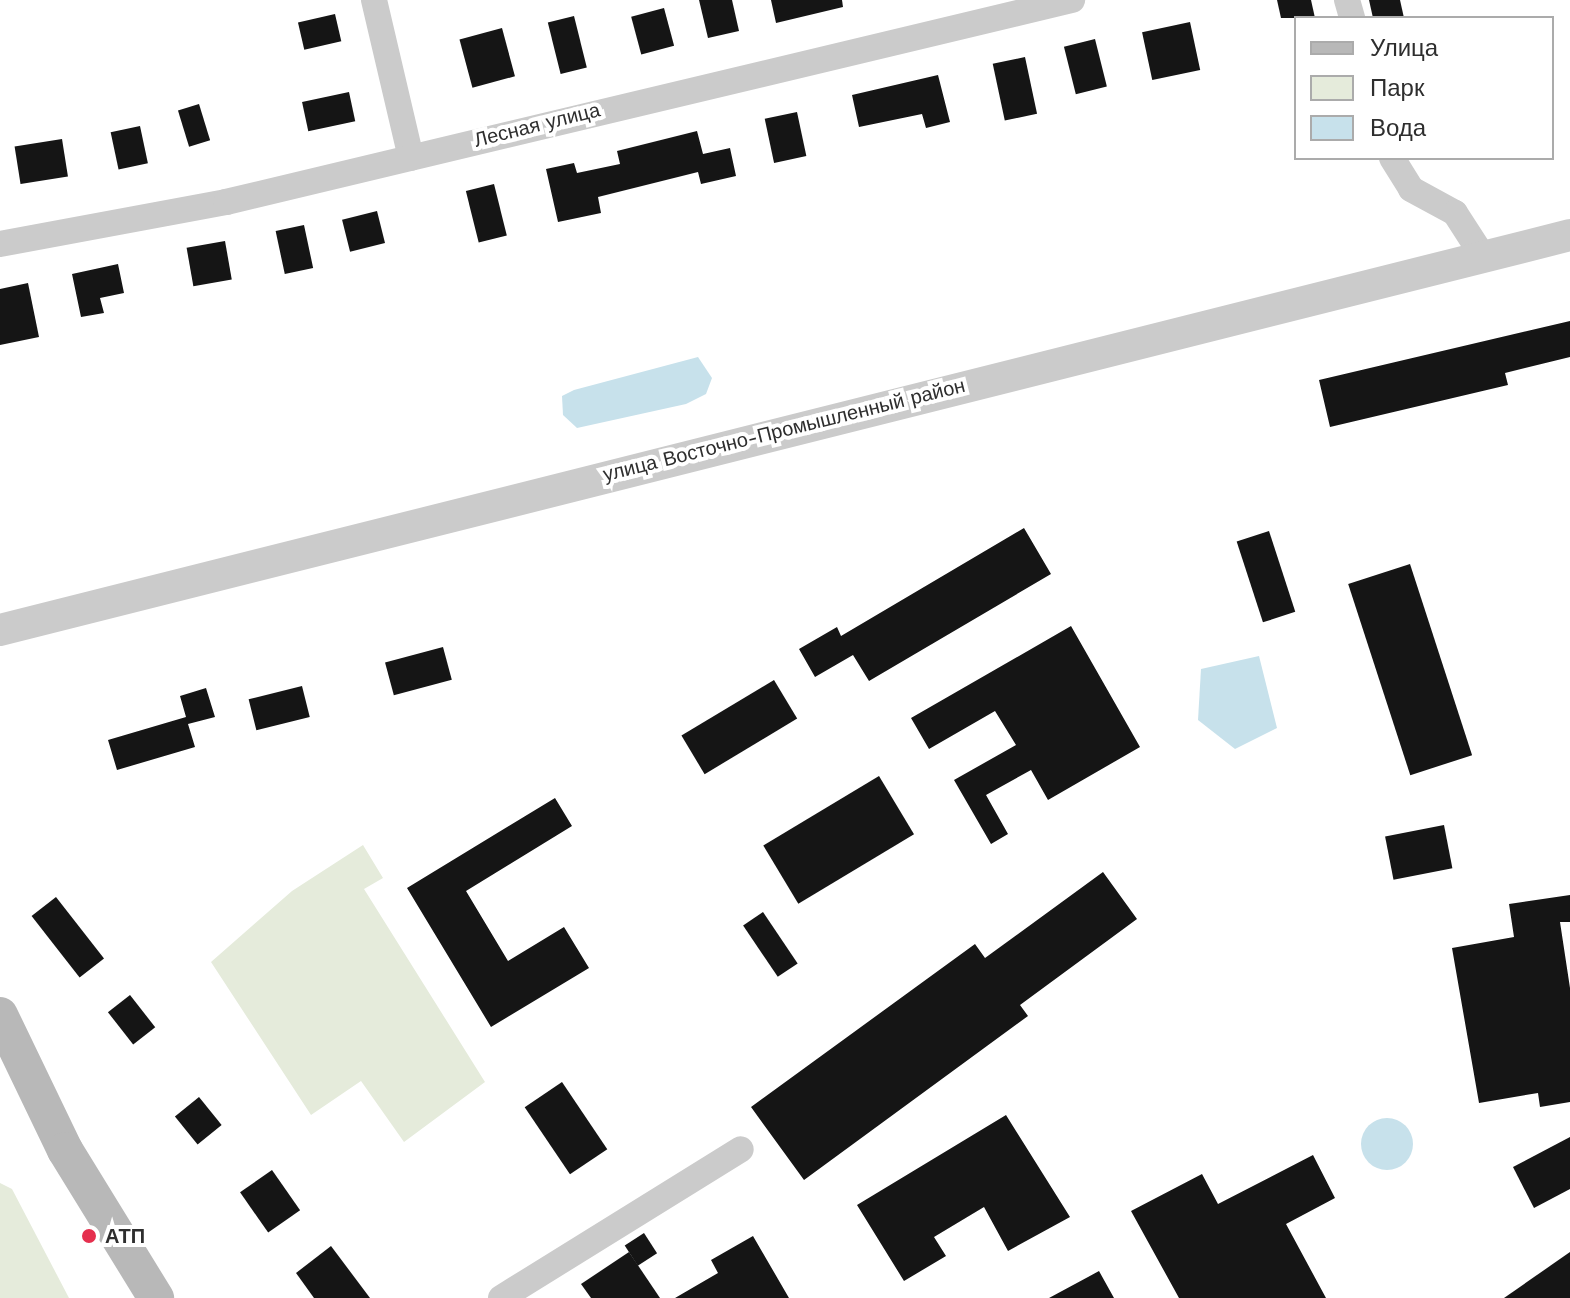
<!DOCTYPE html>
<meta charset="utf-8">
<style>
body{margin:0}
#map{position:relative;width:1570px;height:1298px;overflow:hidden;background:#fff;font-family:"Work Sans",sans-serif}
div>[style]{position:absolute}
.green>*{inset:0;background:#e5ebdb}
.water>*{inset:0;background:#c7e1eb}
.round{border-radius:50%}
.building>*{inset:0;background:#151515;transform-origin:0 0}
.minor>*{height:26px;margin:-13px;padding:0 13px;transform-origin:13px;border-radius:13px;background:#cbcbcb}
.tertiary>*{height:32px;margin:-16px;padding:0 16px;transform-origin:16px;border-radius:16px;background:#cbcbcb}
.secondary>*{height:36px;margin:-18px;padding:0 18px;transform-origin:18px;border-radius:18px;background:#b8b8b8}
.dots>*{width:22px;height:22px;translate:-50% -50%;box-sizing:border-box;border:4px solid #fff;border-radius:50%}
span{translate:-50% -50%;white-space:nowrap;text-align:center;line-height:1.15;-webkit-text-stroke:8px #fff;paint-order:stroke}
.street-label{font-size:20px;color:#2e2e2e}
.poi-label{font-size:20px;color:#2e2e2e;font-weight:700}
.left{translate:0 -50%;text-align:left}
.legend{position:absolute;left:1294px;top:16px;width:260px;height:144px;box-sizing:border-box;background:#fff;border:2px solid #ababab;margin:0;padding:10px 14px;list-style:none;font-size:24px;color:#2e2e2e}
.legend li{display:flex;align-items:center;gap:16px;height:40px}
.legend b{width:40px;border:2px solid #ababab}
</style>
<div id="map">
<div class="green">
<i style="clip-path:polygon(363px 845px,383px 878px,364px 889px,485px 1082px,404px 1142px,361px 1081px,311px 1115px,211px 962px,292px 891px)"></i>
<i style="clip-path:polygon(0 1183px,12px 1189px,69px 1298px,0 1298px)"></i>
</div>
<div class="water">
<i style="clip-path:polygon(698px 357px,712px 378px,706px 394px,686px 404px,577px 428px,563px 415px,562px 396px,574px 390px)"></i>
<i style="clip-path:polygon(1259px 656px,1277px 728px,1235px 749px,1198px 720px,1201px 669px)"></i>
<i class="round" style="left:1361px;top:1118px;width:52px;height:52px"></i>
</div>
<div class="building">
<i style="clip-path:polygon(699px 0,732px 0,739px 31px,708px 38px)"></i>
<i style="clip-path:polygon(771px 0,842px 0,843px 7px,776px 23px)"></i>
<i style="clip-path:polygon(1277px 0,1311px 0,1315px 18px,1281px 18px)"></i>
<i style="clip-path:polygon(1369px 0,1400px 0,1404px 18px,1373px 18px)"></i>
<i style="left:664px;top:8px;width:39px;height:34px;rotate:75deg"></i>
<i style="left:335px;top:14px;width:28px;height:38px;rotate:77deg"></i>
<i style="left:574px;top:16px;width:53px;height:27px;rotate:76deg"></i>
<i style="left:1190px;top:22px;width:49px;height:49px;rotate:78deg"></i>
<i style="left:502px;top:28px;width:50px;height:44px;rotate:75deg"></i>
<i style="left:1095px;top:39px;width:49px;height:32px;rotate:76deg"></i>
<i style="left:1025px;top:57px;width:58px;height:33px;rotate:78deg"></i>
<i style="clip-path:polygon(938px 75px,950px 122px,926px 128px,922px 114px,859px 127px,852px 95px)"></i>
<i style="left:349px;top:92px;width:30px;height:48px;rotate:78deg"></i>
<i style="left:199px;top:104px;width:38px;height:22px;rotate:73deg"></i>
<i style="left:797px;top:112px;width:45px;height:33px;rotate:78deg"></i>
<i style="left:140px;top:126px;width:38px;height:30px;rotate:78deg"></i>
<i style="clip-path:polygon(697px 131px,703px 154px,730px 148px,736px 176px,701px 184px,698px 172px,598px 197px,601px 213px,558px 222px,546px 169px,574px 163px,577px 173px,620px 164px,617px 151px)"></i>
<i style="left:62px;top:139px;width:38px;height:48px;rotate:81deg"></i>
<i style="left:494px;top:184px;width:53px;height:29px;rotate:76deg"></i>
<i style="left:377px;top:211px;width:33px;height:36px;rotate:76deg"></i>
<i style="left:304px;top:225px;width:44px;height:29px;rotate:78deg"></i>
<i style="left:225px;top:241px;width:39px;height:39px;rotate:80deg"></i>
<i style="clip-path:polygon(118px 264px,124px 293px,100px 298px,104px 313px,81px 317px,72px 274px)"></i>
<i style="clip-path:polygon(28px 283px,39px 337px,0 345px,0 289px)"></i>
<i style="clip-path:polygon(1570px 321px,1570px 357px,1505px 373px,1508px 385px,1330px 427px,1319px 380px)"></i>
<i style="clip-path:polygon(1024px 528px,1051px 574px,869px 681px,853px 655px,815px 677px,799px 649px,837px 627px,841px 636px)"></i>
<i style="left:1269px;top:531px;width:85px;height:34px;rotate:72deg"></i>
<i style="left:1410px;top:564px;width:201px;height:65px;rotate:72deg"></i>
<i style="clip-path:polygon(1071px 626px,1140px 747px,1048px 800px,1031px 770px,986px 795px,1008px 834px,991px 844px,954px 780px,1016px 745px,995px 711px,929px 749px,911px 718px)"></i>
<i style="left:443px;top:647px;width:34px;height:60px;rotate:75deg"></i>
<i style="left:774px;top:680px;width:45px;height:108px;rotate:59deg"></i>
<i style="left:302px;top:686px;width:32px;height:55px;rotate:76deg"></i>
<i style="clip-path:polygon(206px 688px,215px 717px,188px 724px,195px 747px,117px 770px,108px 740px,186px 717px,180px 696px)"></i>
<i style="left:879px;top:776px;width:68px;height:135px;rotate:59deg"></i>
<i style="clip-path:polygon(555px 798px,572px 826px,466px 891px,508px 961px,564px 927px,589px 968px,491px 1027px,407px 888px)"></i>
<i style="left:1444px;top:825px;width:44px;height:60px;rotate:79deg"></i>
<i style="clip-path:polygon(1103px 872px,1137px 919px,1020px 1005px,1028px 1016px,804px 1180px,751px 1107px,975px 944px,985px 958px)"></i>
<i style="clip-path:polygon(1570px 895px,1570px 922px,1560px 922px,1570px 988px,1570px 1102px,1540px 1107px,1538px 1093px,1479px 1103px,1452px 948px,1514px 937px,1509px 904px)"></i>
<i style="left:56px;top:897px;width:78px;height:31px;rotate:52deg"></i>
<i style="left:763px;top:912px;width:62px;height:24px;rotate:56deg"></i>
<i style="left:130px;top:995px;width:41px;height:28px;rotate:52deg"></i>
<i style="left:562px;top:1082px;width:81px;height:45px;rotate:56deg"></i>
<i style="left:199px;top:1097px;width:36px;height:31px;rotate:51deg"></i>
<i style="clip-path:polygon(1006px 1115px,1070px 1217px,1008px 1251px,984px 1207px,934px 1237px,946px 1256px,904px 1281px,857px 1205px)"></i>
<i style="clip-path:polygon(1570px 1137px,1570px 1189px,1534px 1208px,1513px 1167px)"></i>
<i style="clip-path:polygon(1313px 1155px,1335px 1198px,1286px 1224px,1326px 1298px,1179px 1298px,1131px 1211px,1202px 1174px,1218px 1204px)"></i>
<i style="left:272px;top:1170px;width:49px;height:39px;rotate:55deg"></i>
<i style="left:644px;top:1233px;width:24px;height:23px;rotate:57deg"></i>
<i style="clip-path:polygon(753px 1236px,789px 1298px,675px 1298px,718px 1273px,711px 1260px)"></i>
<i style="clip-path:polygon(331px 1246px,370px 1298px,314px 1298px,296px 1273px)"></i>
<i style="clip-path:polygon(629px 1252px,660px 1298px,591px 1298px,581px 1284px)"></i>
<i style="clip-path:polygon(1570px 1252px,1570px 1298px,1504px 1298px)"></i>
<i style="clip-path:polygon(1099px 1271px,1114px 1298px,1049px 1298px,1088px 1277px)"></i>
</div>
<div class="minor">
<i style="left:374px;top:0;width:162px;rotate:76.8deg"></i>
<i style="left:1347px;top:0;width:19px;rotate:74deg"></i>
<i style="left:1392px;top:158px;width:36px;rotate:58deg"></i>
<i style="left:1411px;top:189px;width:50px;rotate:28.6deg"></i>
<i style="left:1455px;top:213px;width:54px;rotate:57.2deg"></i>
<i style="left:0;top:244px;width:230px;rotate:-10.5deg"></i>
<i style="left:226px;top:202px;width:870px;rotate:-13.43deg"></i>
<i style="left:501px;top:1298px;width:282px;rotate:-31.8deg"></i>
</div>
<div class="tertiary">
<i style="left:0;top:630px;width:1619px;rotate:-14.12deg"></i>
</div>
<div class="secondary">
<i style="left:0;top:1015px;width:150px;rotate:64.3deg"></i>
<i style="left:65px;top:1150px;width:174px;rotate:58.4deg"></i>
</div>
<div class="dots">
<i style="left:89px;top:1236px;background:#e52f4e"></i>
</div>
<div class="street-label">
<span style="left:537px;top:125px;rotate:-14deg">Лесная улица</span>
<span style="left:784px;top:430px;rotate:-14deg">улица Восточно-Промышленный район</span>
</div>
<div class="poi-label">
<span class="left" style="left:105px;top:1236px">АТП</span>
</div>
<ul class="legend">
<li><b style="height:10px;background:#b8b8b8"></b>Улица</li>
<li><b style="height:22px;background:#e5ebdb"></b>Парк</li>
<li><b style="height:22px;background:#c7e1eb"></b>Вода</li>
</ul>
</div>
